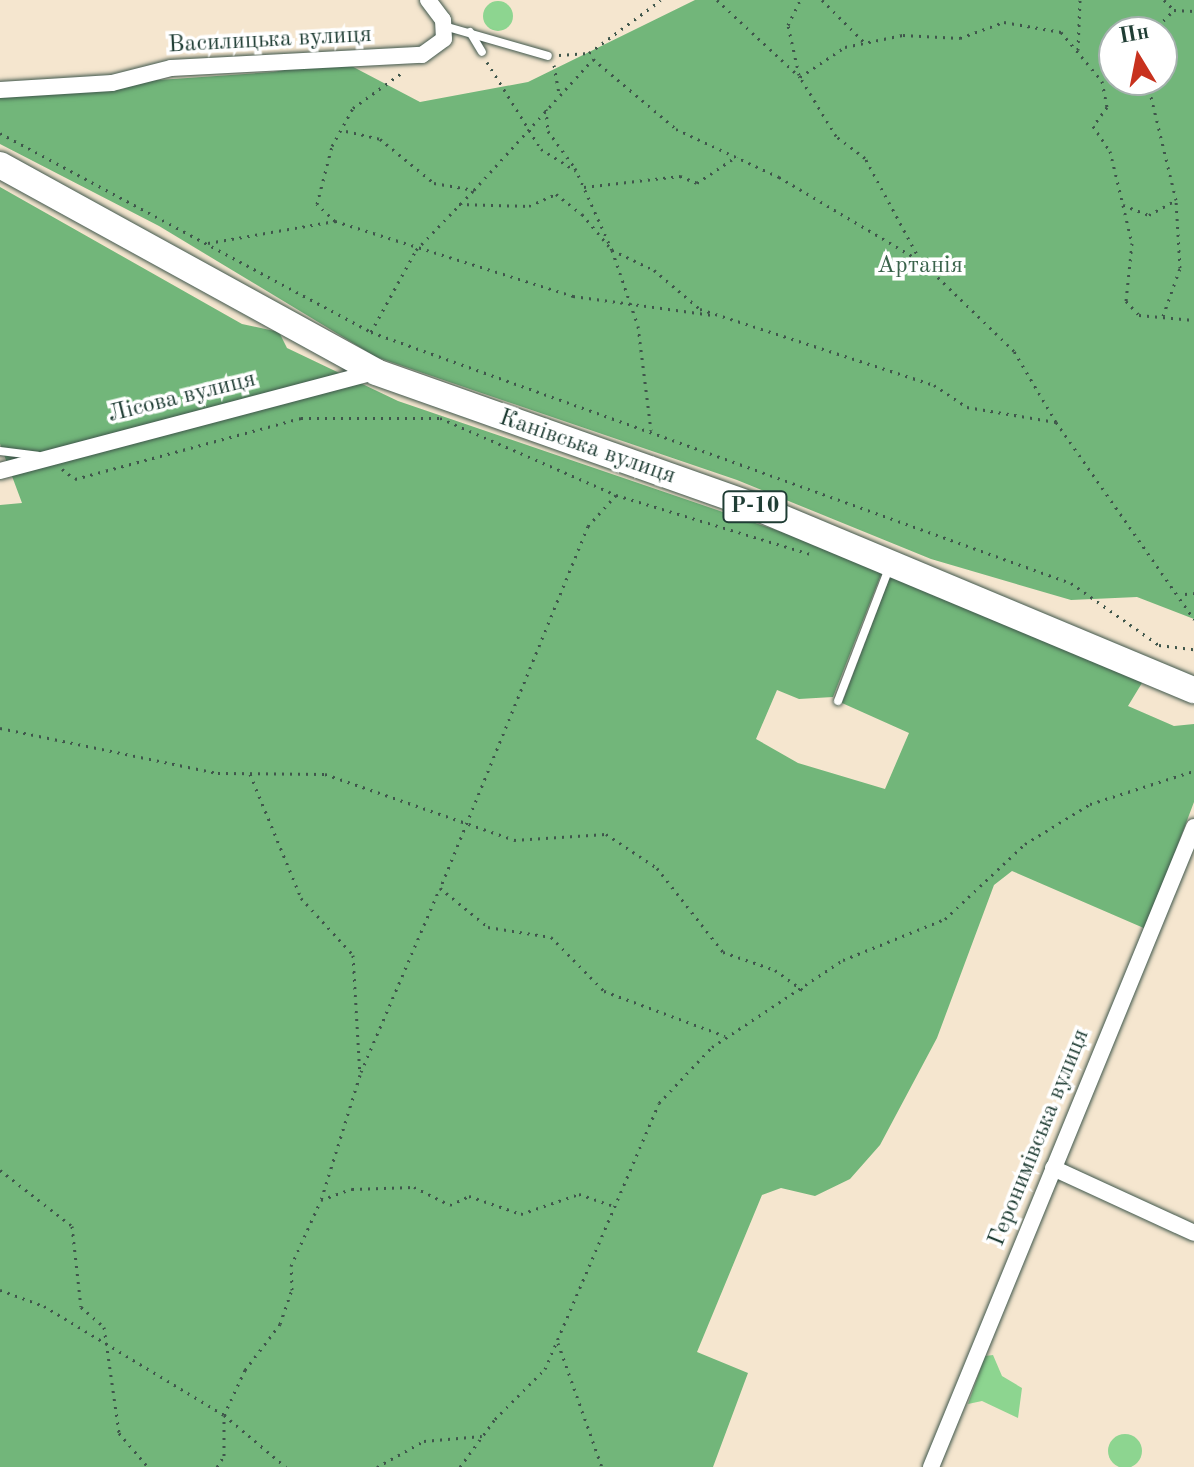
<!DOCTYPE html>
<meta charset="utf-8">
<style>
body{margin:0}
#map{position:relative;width:1194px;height:1467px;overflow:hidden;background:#f5e6cf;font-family:"Old Standard TT",serif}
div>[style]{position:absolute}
.green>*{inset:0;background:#8dd590}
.round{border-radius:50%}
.forest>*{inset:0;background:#72b67a}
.path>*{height:3px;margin-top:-1.5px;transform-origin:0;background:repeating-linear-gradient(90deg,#3f564b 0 2px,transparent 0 8px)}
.roads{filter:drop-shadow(0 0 2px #3f564b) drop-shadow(0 0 2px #3f564b)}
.service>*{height:8px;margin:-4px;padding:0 4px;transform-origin:4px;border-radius:4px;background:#fff}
.minor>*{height:16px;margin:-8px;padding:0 8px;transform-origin:8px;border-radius:8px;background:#fff}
.primary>*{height:26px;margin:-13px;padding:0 13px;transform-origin:13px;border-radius:13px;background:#fff}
span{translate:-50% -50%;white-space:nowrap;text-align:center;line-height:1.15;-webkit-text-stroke:7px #fff;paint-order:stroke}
.shield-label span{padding:2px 6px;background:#fff;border:2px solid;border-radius:6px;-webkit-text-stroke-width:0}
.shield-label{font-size:22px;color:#1f3d34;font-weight:700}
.street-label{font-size:24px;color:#1f3d34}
.park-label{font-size:24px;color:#3a634b}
.north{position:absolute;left:1098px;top:16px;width:80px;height:80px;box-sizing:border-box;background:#fff;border:2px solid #a5b1ae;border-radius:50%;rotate:350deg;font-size:22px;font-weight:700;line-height:32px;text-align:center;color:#1f3d34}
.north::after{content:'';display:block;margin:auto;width:28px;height:36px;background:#c8321e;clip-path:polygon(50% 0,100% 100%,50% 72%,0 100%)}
</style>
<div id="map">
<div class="green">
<i class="round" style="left:483px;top:1px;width:30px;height:30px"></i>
<i style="clip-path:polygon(993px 1355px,1002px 1376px,1022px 1388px,1018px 1418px,982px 1401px,968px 1404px,985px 1356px)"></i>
<i class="round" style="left:1108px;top:1434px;width:34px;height:34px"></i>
</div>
<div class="forest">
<i style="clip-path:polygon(evenodd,695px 0,1194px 0,1194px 619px,1137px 597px,1071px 600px,931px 559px,737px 480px,376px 357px,159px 226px,0 144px,0 91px,273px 72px,340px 60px,420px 102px,528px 82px,695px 0,1114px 32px,1162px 32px,1162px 80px,1114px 80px,1114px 32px)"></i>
<i style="clip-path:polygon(0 187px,242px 324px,279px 332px,287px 348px,398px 401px,884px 567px,833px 697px,799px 699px,777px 690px,756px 739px,798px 763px,885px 789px,909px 733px,842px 703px,892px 571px,1145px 678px,1128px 706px,1174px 726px,1194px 724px,1194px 802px,1146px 929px,1012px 871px,994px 885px,937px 1038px,880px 1145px,850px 1179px,815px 1196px,781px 1188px,762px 1195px,697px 1352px,748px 1373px,713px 1467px,0 1467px,0 505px,22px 503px,0 444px)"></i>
</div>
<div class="path">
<i style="left:717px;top:0;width:113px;rotate:42.9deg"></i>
<i style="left:822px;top:0;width:62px;rotate:45deg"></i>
<i style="left:1164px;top:0;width:14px;rotate:45deg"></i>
<i style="left:1152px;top:32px;width:31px;rotate:-45deg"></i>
<i style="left:1174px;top:10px;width:20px;rotate:3deg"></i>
<i style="left:1078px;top:50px;width:50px;rotate:-87.7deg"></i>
<i style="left:559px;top:55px;width:30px;rotate:-4deg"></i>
<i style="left:589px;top:53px;width:89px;rotate:-36.4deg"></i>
<i style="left:487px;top:62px;width:102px;rotate:58.2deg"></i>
<i style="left:541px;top:149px;width:41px;rotate:32.2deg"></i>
<i style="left:554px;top:65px;width:27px;rotate:80deg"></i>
<i style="left:799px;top:75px;width:51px;rotate:-102.4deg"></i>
<i style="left:788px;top:25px;width:28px;rotate:-64deg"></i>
<i style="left:546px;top:109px;width:22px;rotate:85deg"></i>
<i style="left:548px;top:131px;width:46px;rotate:53.9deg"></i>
<i style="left:575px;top:168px;width:90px;rotate:65.7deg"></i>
<i style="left:612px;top:250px;width:47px;rotate:25.5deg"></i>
<i style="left:654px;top:270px;width:60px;rotate:40.3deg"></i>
<i style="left:700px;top:309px;width:246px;rotate:18deg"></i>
<i style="left:934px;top:385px;width:40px;rotate:34deg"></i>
<i style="left:967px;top:407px;width:90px;rotate:9.6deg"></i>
<i style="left:1056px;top:422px;width:241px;rotate:55deg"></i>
<i style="left:346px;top:131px;width:35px;rotate:13deg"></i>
<i style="left:380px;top:139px;width:70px;rotate:39.2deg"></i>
<i style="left:434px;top:183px;width:41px;rotate:9.9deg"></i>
<i style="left:474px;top:190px;width:177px;rotate:-47.7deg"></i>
<i style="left:593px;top:59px;width:109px;rotate:40.1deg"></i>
<i style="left:676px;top:129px;width:114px;rotate:25deg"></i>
<i style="left:779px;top:177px;width:161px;rotate:30.7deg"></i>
<i style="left:0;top:133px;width:421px;rotate:28.2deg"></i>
<i style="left:371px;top:332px;width:744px;rotate:19.73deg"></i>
<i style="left:1071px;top:583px;width:108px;rotate:35.2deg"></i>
<i style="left:1159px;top:645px;width:35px;rotate:7deg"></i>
<i style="left:584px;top:187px;width:97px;rotate:-6.5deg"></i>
<i style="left:680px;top:176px;width:18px;rotate:22deg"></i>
<i style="left:697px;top:183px;width:48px;rotate:-34deg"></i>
<i style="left:459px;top:204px;width:70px;rotate:1.6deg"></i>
<i style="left:529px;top:206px;width:30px;rotate:-24deg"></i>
<i style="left:556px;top:194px;width:33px;rotate:38deg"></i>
<i style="left:582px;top:214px;width:47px;rotate:50.2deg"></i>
<i style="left:612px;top:250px;width:80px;rotate:71.1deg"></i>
<i style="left:638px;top:326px;width:105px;rotate:82.9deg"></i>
<i style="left:1123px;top:205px;width:39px;rotate:77deg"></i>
<i style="left:1132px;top:243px;width:58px;rotate:95.9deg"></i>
<i style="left:1126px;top:301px;width:19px;rotate:47deg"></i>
<i style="left:1139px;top:315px;width:55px;rotate:5.2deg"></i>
<i style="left:335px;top:221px;width:25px;rotate:-137deg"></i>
<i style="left:317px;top:204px;width:60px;rotate:-75.5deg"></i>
<i style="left:332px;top:146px;width:43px;rotate:-61.1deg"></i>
<i style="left:353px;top:108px;width:62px;rotate:-35.8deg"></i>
<i style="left:208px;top:243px;width:129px;rotate:-9.8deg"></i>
<i style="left:335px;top:221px;width:250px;rotate:17.5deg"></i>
<i style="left:573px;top:296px;width:141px;rotate:7.7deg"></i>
<i style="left:1163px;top:316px;width:51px;rotate:-70.5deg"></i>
<i style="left:1180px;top:268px;width:68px;rotate:-93.4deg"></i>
<i style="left:371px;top:332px;width:94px;rotate:-61.2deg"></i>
<i style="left:416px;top:250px;width:82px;rotate:-46deg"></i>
<i style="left:1056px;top:422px;width:82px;rotate:-120.6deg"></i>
<i style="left:1014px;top:351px;width:131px;rotate:-135.9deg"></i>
<i style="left:920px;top:260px;width:116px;rotate:-118.3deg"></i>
<i style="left:865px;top:158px;width:36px;rotate:-143deg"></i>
<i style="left:836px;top:136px;width:69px;rotate:-121.4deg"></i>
<i style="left:800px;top:77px;width:54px;rotate:-33.7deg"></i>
<i style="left:845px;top:47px;width:59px;rotate:-11.7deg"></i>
<i style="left:903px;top:35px;width:57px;rotate:3deg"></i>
<i style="left:960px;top:38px;width:47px;rotate:-20deg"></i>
<i style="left:1004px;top:22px;width:58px;rotate:10deg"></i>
<i style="left:1061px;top:32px;width:64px;rotate:50.1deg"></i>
<i style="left:1102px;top:81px;width:26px;rotate:79deg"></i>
<i style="left:1107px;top:107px;width:24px;rotate:126deg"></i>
<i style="left:1093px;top:126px;width:30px;rotate:56deg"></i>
<i style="left:1110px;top:151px;width:56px;rotate:76.5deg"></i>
<i style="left:1123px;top:205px;width:28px;rotate:21deg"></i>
<i style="left:1149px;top:215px;width:31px;rotate:-29deg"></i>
<i style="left:1176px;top:200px;width:123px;rotate:-103.6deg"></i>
<i style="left:62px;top:469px;width:16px;rotate:38deg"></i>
<i style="left:75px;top:479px;width:234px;rotate:-15.1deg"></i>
<i style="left:301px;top:418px;width:139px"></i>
<i style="left:440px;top:418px;width:192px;rotate:23.6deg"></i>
<i style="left:616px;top:495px;width:207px;rotate:16.9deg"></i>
<i style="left:616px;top:495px;width:42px;rotate:132.1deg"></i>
<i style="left:588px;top:526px;width:391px;rotate:112.2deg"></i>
<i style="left:440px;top:888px;width:62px;rotate:39.1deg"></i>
<i style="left:488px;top:927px;width:64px;rotate:9deg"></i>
<i style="left:551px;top:937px;width:76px;rotate:45.5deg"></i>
<i style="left:604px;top:991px;width:129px;rotate:20.4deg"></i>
<i style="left:1185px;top:594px;width:9px;rotate:-6deg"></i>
<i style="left:0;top:728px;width:223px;rotate:11.7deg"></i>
<i style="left:218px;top:773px;width:107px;rotate:0.5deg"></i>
<i style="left:325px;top:774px;width:200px;rotate:19.2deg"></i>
<i style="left:514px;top:840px;width:92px;rotate:-3.7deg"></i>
<i style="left:606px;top:834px;width:61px;rotate:33.7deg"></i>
<i style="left:657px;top:868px;width:107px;rotate:51.8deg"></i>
<i style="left:723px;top:952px;width:55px;rotate:19.1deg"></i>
<i style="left:775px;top:970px;width:34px;rotate:36deg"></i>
<i style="left:250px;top:774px;width:134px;rotate:67.6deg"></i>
<i style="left:301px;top:898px;width:77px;rotate:47.6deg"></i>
<i style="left:353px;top:955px;width:120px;rotate:86.7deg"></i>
<i style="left:360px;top:1075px;width:131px;rotate:107.3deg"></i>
<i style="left:361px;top:1072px;width:200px;rotate:-66.8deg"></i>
<i style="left:0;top:1170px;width:91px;rotate:37.9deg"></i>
<i style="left:72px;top:1226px;width:81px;rotate:83.7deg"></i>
<i style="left:81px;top:1307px;width:30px;rotate:41deg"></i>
<i style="left:104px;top:1327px;width:107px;rotate:81.9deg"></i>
<i style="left:119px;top:1433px;width:45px;rotate:49.5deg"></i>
<i style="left:0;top:1290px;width:47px;rotate:20deg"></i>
<i style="left:44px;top:1306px;width:210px;rotate:31.2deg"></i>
<i style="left:224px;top:1415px;width:81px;rotate:40deg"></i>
<i style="left:558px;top:1343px;width:132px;rotate:70.5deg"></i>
<i style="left:217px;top:1467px;width:13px;rotate:-58deg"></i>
<i style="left:224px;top:1456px;width:41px;rotate:-90deg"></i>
<i style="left:224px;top:1415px;width:50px;rotate:-65deg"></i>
<i style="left:245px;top:1370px;width:58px;rotate:-52.7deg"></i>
<i style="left:280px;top:1324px;width:36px;rotate:-71deg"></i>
<i style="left:292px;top:1290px;width:24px;rotate:-92deg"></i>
<i style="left:291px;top:1266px;width:72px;rotate:-65.6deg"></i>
<i style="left:321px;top:1200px;width:33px;rotate:-20deg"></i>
<i style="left:352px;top:1189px;width:62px;rotate:-1.8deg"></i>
<i style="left:414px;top:1187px;width:40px;rotate:26.6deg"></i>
<i style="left:450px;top:1205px;width:21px;rotate:-25deg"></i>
<i style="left:469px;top:1196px;width:55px;rotate:19.1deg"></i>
<i style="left:521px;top:1214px;width:61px;rotate:-19deg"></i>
<i style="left:579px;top:1194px;width:34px;rotate:19deg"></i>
<i style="left:377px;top:1467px;width:54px;rotate:-29deg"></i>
<i style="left:424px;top:1441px;width:58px;rotate:-4.9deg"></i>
<i style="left:460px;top:1467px;width:59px;rotate:-53.9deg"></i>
<i style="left:495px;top:1419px;width:71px;rotate:-45deg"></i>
<i style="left:545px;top:1369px;width:289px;rotate:-66.8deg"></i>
<i style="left:659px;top:1103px;width:77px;rotate:-46.6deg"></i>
<i style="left:712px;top:1047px;width:157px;rotate:-33.6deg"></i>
<i style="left:843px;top:960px;width:110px;rotate:-21.9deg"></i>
<i style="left:945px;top:919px;width:110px;rotate:-43.2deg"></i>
<i style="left:1025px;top:844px;width:76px;rotate:-31.6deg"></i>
<i style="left:1090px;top:804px;width:109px;rotate:-17.6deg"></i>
</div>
<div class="roads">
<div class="service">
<i style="left:444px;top:26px;width:108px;rotate:16.1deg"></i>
<i style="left:470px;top:32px;width:23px;rotate:59deg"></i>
<i style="left:0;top:451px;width:38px;rotate:7deg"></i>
<i style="left:838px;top:701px;width:142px;rotate:-69deg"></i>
</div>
<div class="minor">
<i style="left:0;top:90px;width:112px;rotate:-3.6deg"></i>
<i style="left:112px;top:83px;width:61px;rotate:-14.3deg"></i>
<i style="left:171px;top:68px;width:251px;rotate:-3deg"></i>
<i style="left:422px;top:55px;width:27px;rotate:-36deg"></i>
<i style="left:444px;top:39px;width:19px;rotate:-93deg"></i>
<i style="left:443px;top:20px;width:25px;rotate:-127deg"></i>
<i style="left:0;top:471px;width:389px;rotate:-14.8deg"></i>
<i style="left:1053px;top:1168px;width:155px;rotate:24.7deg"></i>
<i style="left:931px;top:1467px;width:692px;rotate:-67.66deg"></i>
</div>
<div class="primary">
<i style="left:0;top:165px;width:429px;rotate:28.8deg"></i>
<i style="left:376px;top:372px;width:398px;rotate:19.5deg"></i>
<i style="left:751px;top:505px;width:480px;rotate:22.7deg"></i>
</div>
</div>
<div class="shield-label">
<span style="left:755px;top:507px">Р-10</span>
</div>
<div class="street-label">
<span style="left:270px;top:41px;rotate:-3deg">Василицька вулиця</span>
<span style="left:182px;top:398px;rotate:-14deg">Лісова вулиця</span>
<span style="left:587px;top:448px;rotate:19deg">Канівська вулиця</span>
<span style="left:1040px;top:1138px;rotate:-68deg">Геронимівська вулиця</span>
</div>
<div class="park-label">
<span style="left:920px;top:267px">Артанія</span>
</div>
<div class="north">Пн</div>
</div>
